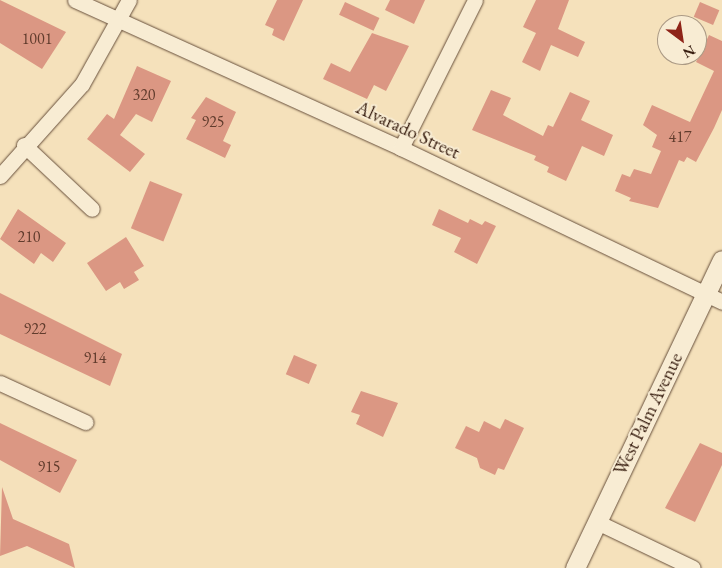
<!DOCTYPE html>
<style>
body{margin:0}
#map{position:relative;width:722px;height:568px;overflow:hidden;background:#f5e1bb;font-family:"EB Garamond",serif}
div>[style]{position:absolute}
.building>*{inset:0;background:#db9783;transform-origin:0 0}
.roads{filter:drop-shadow(0 0 1px #674f3b) drop-shadow(0 0 1px #674f3b)}
.minor>*{height:15px;margin:-7.5px;padding:0 7.5px;transform-origin:7.5px;border-radius:7.5px;background:#f8ecd3}
.tertiary>*{height:19px;margin:-9.5px;padding:0 9.5px;transform-origin:9.5px;border-radius:9.5px;background:#f8ecd3}
span{translate:-50% -50%;white-space:nowrap;text-align:center;line-height:1.15;-webkit-text-stroke:4px #f8ecd3;paint-order:stroke}
.number-label{font-size:16px;color:#613c2d}
.number-label span{-webkit-text-stroke-width:0}
.street-label{font-size:19px;color:#381e10}
.north{position:absolute;left:657px;top:15px;width:50px;height:50px;box-sizing:border-box;background:#f8ecd3;border:1px solid #ab9a85;border-radius:50%;rotate:149deg;font-size:14px;font-weight:700;line-height:20px;text-align:center;color:#381e10}
.north::after{content:'';display:block;margin:auto;width:18px;height:22px;background:#8f2418;clip-path:polygon(50% 0,100% 100%,50% 72%,0 100%)}
</style>
<div id="map">
<div class="building">
<i style="clip-path:polygon(0 0,66px 32px,42px 69px,0 43px)"></i>
<i style="clip-path:polygon(277px 0,303px 0,284px 41px,272px 35px,274px 29px,265px 25px)"></i>
<i style="clip-path:polygon(390px 0,425px 0,414px 24px,385px 10px)"></i>
<i style="clip-path:polygon(536px 0,569px 0,558px 29px,585px 42px,578px 57px,551px 45px,540px 71px,522px 62px,536px 33px,523px 27px)"></i>
<i style="left:345px;top:2px;width:38px;height:14px;rotate:25deg"></i>
<i style="left:700px;top:2px;width:21px;height:16px;rotate:23deg"></i>
<i style="clip-path:polygon(372px 33px,409px 46px,386px 91px,374px 85px,367px 99px,323px 79px,331px 63px,350px 72px)"></i>
<i style="clip-path:polygon(709px 35px,722px 41px,722px 110px,714px 128px,696px 162px,687px 157px,684px 162px,679px 160px,658px 208px,629px 201px,631px 198px,615px 191px,622px 174px,630px 177px,634px 169px,651px 174px,661px 151px,652px 147px,657px 135px,643px 125px,652px 105px,690px 122px,714px 71px,696px 62px)"></i>
<i style="clip-path:polygon(137px 66px,171px 81px,152px 122px,136px 114px,120px 135px,145px 154px,130px 172px,87px 139px,107px 114px,114px 119px)"></i>
<i style="clip-path:polygon(491px 90px,511px 98px,503px 115px,543px 136px,548px 125px,553px 127px,570px 92px,590px 101px,581px 120px,613px 135px,604px 156px,582px 146px,566px 181px,547px 172px,549px 167px,534px 160px,536px 156px,472px 130px)"></i>
<i style="clip-path:polygon(206px 97px,236px 112px,223px 141px,231px 145px,225px 158px,186px 139px,196px 120px,191px 118px)"></i>
<i style="left:150px;top:181px;width:35px;height:51px;rotate:22deg"></i>
<i style="clip-path:polygon(18px 209px,66px 243px,53px 262px,41px 253px,34px 264px,0 239px)"></i>
<i style="clip-path:polygon(439px 209px,468px 223px,470px 219px,482px 225px,485px 221px,496px 226px,477px 264px,454px 252px,461px 238px,432px 225px)"></i>
<i style="clip-path:polygon(126px 237px,144px 266px,134px 272px,139px 280px,124px 289px,120px 282px,106px 291px,87px 263px)"></i>
<i style="clip-path:polygon(0 293px,122px 354px,110px 386px,0 334px)"></i>
<i style="left:294px;top:355px;width:25px;height:21px;rotate:23deg"></i>
<i style="clip-path:polygon(361px 391px,398px 403px,383px 437px,356px 424px,360px 415px,351px 412px)"></i>
<i style="clip-path:polygon(505px 419px,524px 428px,504px 470px,498px 468px,495px 475px,480px 468px,477px 458px,455px 448px,466px 426px,479px 432px,484px 421px,500px 429px)"></i>
<i style="clip-path:polygon(0 423px,77px 460px,60px 493px,0 460px)"></i>
<i style="clip-path:polygon(700px 443px,722px 453px,722px 465px,695px 522px,665px 508px)"></i>
<i style="clip-path:polygon(2px 487px,13px 519px,69px 544px,75px 568px,27px 546px,0 556px)"></i>
</div>
<div class="roads">
<div class="minor">
<i style="left:75px;top:0;width:358px;rotate:24.4deg"></i>
<i style="left:401px;top:148px;width:356px;rotate:25.6deg"></i>
<i style="left:24px;top:145px;width:93px;rotate:43.3deg"></i>
<i style="left:401px;top:148px;width:165px;rotate:-63.4deg"></i>
<i style="left:0;top:176px;width:123px;rotate:-48.3deg"></i>
<i style="left:82px;top:84px;width:96px;rotate:-60.8deg"></i>
<i style="left:0;top:383px;width:94px;rotate:24.6deg"></i>
<i style="left:597px;top:522px;width:106px;rotate:25.6deg"></i>
</div>
<div class="tertiary">
<i style="left:575px;top:568px;width:341px;rotate:-64.5deg"></i>
</div>
</div>
<div class="number-label">
<span style="left:37px;top:39px">1001</span>
<span style="left:144px;top:95px">320</span>
<span style="left:213px;top:122px">925</span>
<span style="left:680px;top:137px">417</span>
<span style="left:29px;top:237px">210</span>
<span style="left:35px;top:329px">922</span>
<span style="left:95px;top:358px">914</span>
<span style="left:49px;top:467px">915</span>
</div>
<div class="street-label">
<span style="left:408px;top:130px;rotate:25deg">Alvarado Street</span>
<span style="left:648px;top:414px;rotate:-64deg">West Palm Avenue</span>
</div>
<div class="north">N</div>
</div>
